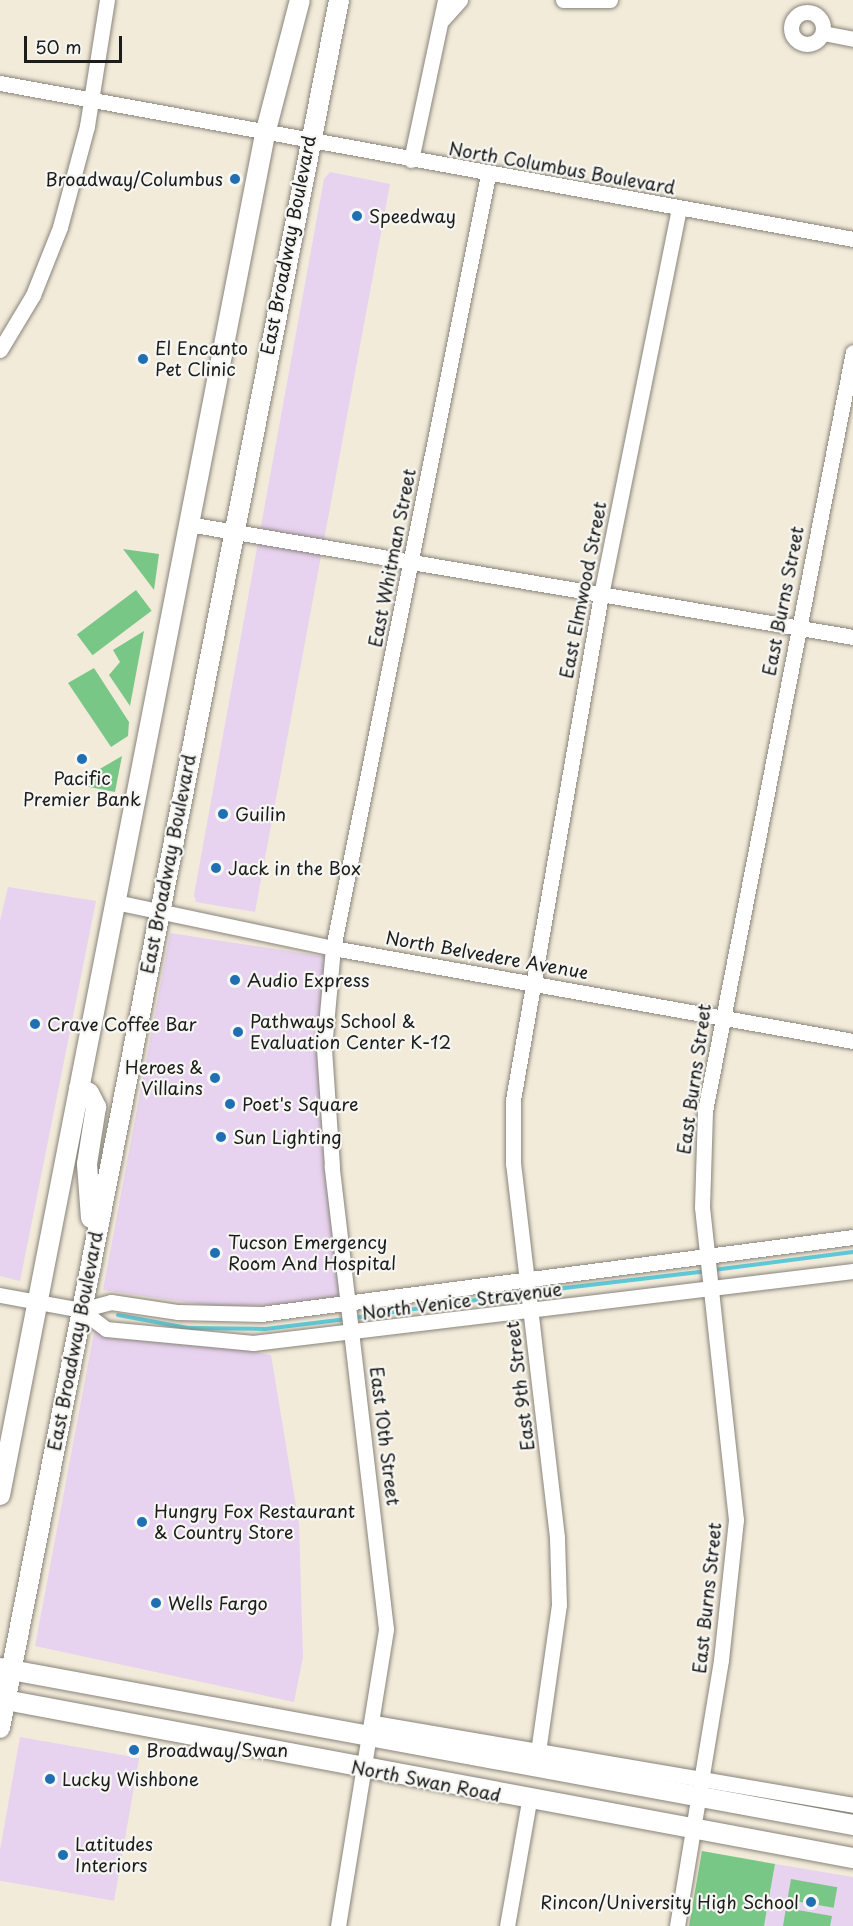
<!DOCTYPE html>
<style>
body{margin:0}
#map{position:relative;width:853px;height:1926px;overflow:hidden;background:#f3ebda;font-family:"Playpen Sans",sans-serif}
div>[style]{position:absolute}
.built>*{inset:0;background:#e7d2ef;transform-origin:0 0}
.green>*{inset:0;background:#79c786;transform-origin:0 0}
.stream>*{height:4px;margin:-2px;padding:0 2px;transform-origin:2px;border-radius:2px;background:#5ec9d7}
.roads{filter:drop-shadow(0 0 2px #88847b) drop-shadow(0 0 2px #88847b)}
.minor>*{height:15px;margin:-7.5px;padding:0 7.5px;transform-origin:7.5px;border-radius:7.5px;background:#fff}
.minor>.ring{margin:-7.5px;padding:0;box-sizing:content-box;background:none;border:15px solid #fff;border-radius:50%}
.major>*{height:20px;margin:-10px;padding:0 10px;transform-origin:10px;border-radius:10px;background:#fff}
.dots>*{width:16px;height:16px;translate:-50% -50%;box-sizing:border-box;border:3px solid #f6f6f2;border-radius:50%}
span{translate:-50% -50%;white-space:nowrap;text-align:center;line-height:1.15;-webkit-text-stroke:4.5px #f6f6f2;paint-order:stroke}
.street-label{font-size:18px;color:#1c1c1c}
.poi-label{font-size:18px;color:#1c1c1c}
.right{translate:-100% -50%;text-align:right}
.left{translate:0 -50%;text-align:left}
.scale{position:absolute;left:24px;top:36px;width:98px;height:27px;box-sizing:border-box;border:3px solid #1c1c1c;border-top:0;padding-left:8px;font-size:18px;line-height:21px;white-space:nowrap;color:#1c1c1c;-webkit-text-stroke:4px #f6f6f2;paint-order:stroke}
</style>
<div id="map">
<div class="built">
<i style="clip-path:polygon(330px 172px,390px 184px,255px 912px,196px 902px,194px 895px,324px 179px)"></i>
<i style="clip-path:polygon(8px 887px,96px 901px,20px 1281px,0 1276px,0 921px)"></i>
<i style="clip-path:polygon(170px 933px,327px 957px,316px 1050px,341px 1295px,328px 1302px,219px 1307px,103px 1290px)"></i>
<i style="clip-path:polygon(96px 1322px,271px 1355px,299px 1524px,303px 1657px,294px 1702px,35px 1646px)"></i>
<i style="left:20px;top:1737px;width:121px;height:145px;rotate:10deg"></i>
<i style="clip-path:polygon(775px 1864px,853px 1877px,853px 1926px,764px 1926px)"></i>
</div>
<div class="green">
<i style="clip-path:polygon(123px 549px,159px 554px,154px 590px)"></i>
<i style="left:136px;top:590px;width:26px;height:74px;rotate:53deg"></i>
<i style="clip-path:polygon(144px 631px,130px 706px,109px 675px,120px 662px,113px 650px)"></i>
<i style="clip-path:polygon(94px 668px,129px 722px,128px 736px,111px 747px,68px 683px)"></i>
<i style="clip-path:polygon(122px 756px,115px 792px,74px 784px)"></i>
<i style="clip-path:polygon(702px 1851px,775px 1864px,764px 1926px,689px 1926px)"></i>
<i style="left:791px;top:1879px;width:47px;height:21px;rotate:10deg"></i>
<i style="clip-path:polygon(786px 1908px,832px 1916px,830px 1926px,783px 1926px)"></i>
</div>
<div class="stream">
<i style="left:713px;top:1270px;width:141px;rotate:-7.3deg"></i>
<i style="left:531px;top:1292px;width:176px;rotate:-6.8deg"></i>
<i style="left:118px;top:1315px;width:71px;rotate:10.5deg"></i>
<i style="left:188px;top:1328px;width:77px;rotate:0.7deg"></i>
<i style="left:265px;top:1329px;width:82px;rotate:-7deg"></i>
<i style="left:353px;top:1318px;width:173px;rotate:-8.3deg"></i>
</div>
<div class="roads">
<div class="minor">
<i style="left:563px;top:0;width:47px"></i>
<i class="ring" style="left:791px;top:12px;width:17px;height:17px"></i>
<i style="left:442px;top:20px;width:27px;rotate:-48deg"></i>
<i style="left:823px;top:33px;width:31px;rotate:11deg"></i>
<i style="left:0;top:83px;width:867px;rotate:10.36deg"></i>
<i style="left:411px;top:160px;width:164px;rotate:-78deg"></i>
<i style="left:0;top:350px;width:64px;rotate:-59deg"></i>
<i style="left:33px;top:295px;width:73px;rotate:-68.3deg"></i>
<i style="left:60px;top:227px;width:105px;rotate:-75deg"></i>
<i style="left:87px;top:126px;width:128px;rotate:-81deg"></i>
<i style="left:188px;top:524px;width:675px;rotate:9.64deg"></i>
<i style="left:115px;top:902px;width:223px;rotate:11.9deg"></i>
<i style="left:333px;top:948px;width:528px;rotate:10.14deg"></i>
<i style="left:0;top:1295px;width:82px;rotate:10.5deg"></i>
<i style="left:81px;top:1310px;width:31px;rotate:-15deg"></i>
<i style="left:111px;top:1302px;width:68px;rotate:8.5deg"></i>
<i style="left:178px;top:1312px;width:83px;rotate:1.4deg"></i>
<i style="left:261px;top:1314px;width:597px;rotate:-7.41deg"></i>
<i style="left:81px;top:1310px;width:31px;rotate:37deg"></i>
<i style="left:106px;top:1329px;width:148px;rotate:5.4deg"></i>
<i style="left:253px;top:1343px;width:604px;rotate:-6.84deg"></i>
<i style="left:374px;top:1723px;width:486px;rotate:9.7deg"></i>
<i style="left:538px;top:1752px;width:148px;rotate:-81.9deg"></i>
<i style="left:559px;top:1605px;width:68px;rotate:-91.7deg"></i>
<i style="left:557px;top:1537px;width:376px;rotate:-96.7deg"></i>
<i style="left:513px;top:1164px;width:64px;rotate:-90deg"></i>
<i style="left:513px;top:1100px;width:513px;rotate:-80.12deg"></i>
<i style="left:601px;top:595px;width:394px;rotate:-78.6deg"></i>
<i style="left:338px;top:1926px;width:301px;rotate:-80.8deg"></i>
<i style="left:386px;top:1629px;width:466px;rotate:-96.7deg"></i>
<i style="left:332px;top:1166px;width:118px;rotate:-93.9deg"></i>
<i style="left:324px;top:1048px;width:100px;rotate:-84.9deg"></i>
<i style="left:333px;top:948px;width:788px;rotate:-78.66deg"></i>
<i style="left:507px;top:1926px;width:127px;rotate:-80deg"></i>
<i style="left:677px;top:1926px;width:270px;rotate:-80.6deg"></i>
<i style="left:721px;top:1660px;width:141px;rotate:-83.9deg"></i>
<i style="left:736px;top:1520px;width:315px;rotate:-96.2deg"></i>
<i style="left:702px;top:1207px;width:96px;rotate:-88.2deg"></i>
<i style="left:705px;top:1111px;width:773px;rotate:-78.97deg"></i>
</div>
<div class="major">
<i style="left:79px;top:1088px;width:11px;rotate:27deg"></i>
<i style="left:89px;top:1093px;width:16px;rotate:63deg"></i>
<i style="left:96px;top:1107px;width:58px;rotate:99deg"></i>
<i style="left:87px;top:1164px;width:54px;rotate:85.8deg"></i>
<i style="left:0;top:1495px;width:1387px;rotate:-78.98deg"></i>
<i style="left:265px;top:134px;width:138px;rotate:-75.4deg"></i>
<i style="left:0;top:1668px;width:867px;rotate:10.43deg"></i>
<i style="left:0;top:1699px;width:868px;rotate:10.56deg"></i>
<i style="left:0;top:1728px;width:1761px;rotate:-78.9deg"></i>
</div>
</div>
<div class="dots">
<i style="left:235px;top:179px;background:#1f6fb2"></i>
<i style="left:357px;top:216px;background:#1f6fb2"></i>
<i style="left:143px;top:359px;background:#1f6fb2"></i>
<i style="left:82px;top:759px;background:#1f6fb2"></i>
<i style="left:223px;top:814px;background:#1f6fb2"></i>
<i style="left:216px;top:868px;background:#1f6fb2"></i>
<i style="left:235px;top:980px;background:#1f6fb2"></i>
<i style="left:35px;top:1024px;background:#1f6fb2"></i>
<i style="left:238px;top:1032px;background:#1f6fb2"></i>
<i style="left:215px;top:1078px;background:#1f6fb2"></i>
<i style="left:230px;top:1104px;background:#1f6fb2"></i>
<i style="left:221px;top:1137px;background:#1f6fb2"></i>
<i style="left:215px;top:1253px;background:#1f6fb2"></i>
<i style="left:142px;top:1522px;background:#1f6fb2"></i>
<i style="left:156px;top:1603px;background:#1f6fb2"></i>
<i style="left:134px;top:1750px;background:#1f6fb2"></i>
<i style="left:50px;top:1779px;background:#1f6fb2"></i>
<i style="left:63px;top:1855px;background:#1f6fb2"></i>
<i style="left:811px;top:1902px;background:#1f6fb2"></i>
</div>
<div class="street-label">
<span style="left:562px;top:168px;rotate:10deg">North Columbus Boulevard</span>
<span style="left:288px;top:245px;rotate:-79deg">East Broadway Boulevard</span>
<span style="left:392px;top:558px;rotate:-79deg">East Whitman Street</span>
<span style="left:583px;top:590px;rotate:-79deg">East Elmwood Street</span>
<span style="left:783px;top:601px;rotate:-79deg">East Burns Street</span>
<span style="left:168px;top:864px;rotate:-79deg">East Broadway Boulevard</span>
<span style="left:487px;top:955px;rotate:10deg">North Belvedere Avenue</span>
<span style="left:694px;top:1079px;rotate:-82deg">East Burns Street</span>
<span style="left:462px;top:1301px;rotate:-7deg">North Venice Stravenue</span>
<span style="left:75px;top:1341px;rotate:-79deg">East Broadway Boulevard</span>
<span style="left:520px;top:1386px;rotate:-97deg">East 9th Street</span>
<span style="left:385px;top:1436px;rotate:83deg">East 10th Street</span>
<span style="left:707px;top:1598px;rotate:-84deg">East Burns Street</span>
<span style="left:426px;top:1781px;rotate:11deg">North Swan Road</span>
</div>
<div class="poi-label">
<span class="right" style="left:223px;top:179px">Broadway/Columbus</span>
<span class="left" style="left:369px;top:216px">Speedway</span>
<span class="left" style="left:155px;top:359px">El Encanto<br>Pet Clinic</span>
<span style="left:82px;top:789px">Pacific<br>Premier Bank</span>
<span class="left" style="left:235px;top:814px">Guilin</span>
<span class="left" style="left:228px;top:868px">Jack in the Box</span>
<span class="left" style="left:247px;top:980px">Audio Express</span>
<span class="left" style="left:250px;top:1032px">Pathways School &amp;<br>Evaluation Center K-12</span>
<span class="left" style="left:47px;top:1024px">Crave Coffee Bar</span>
<span class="right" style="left:203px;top:1078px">Heroes &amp;<br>Villains</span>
<span class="left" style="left:242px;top:1104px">Poet's Square</span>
<span class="left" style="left:233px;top:1137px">Sun Lighting</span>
<span class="left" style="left:228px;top:1253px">Tucson Emergency<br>Room And Hospital</span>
<span class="left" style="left:154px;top:1522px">Hungry Fox Restaurant<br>&amp; Country Store</span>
<span class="left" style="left:168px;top:1603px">Wells Fargo</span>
<span class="left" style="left:146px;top:1750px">Broadway/Swan</span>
<span class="left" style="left:62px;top:1779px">Lucky Wishbone</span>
<span class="left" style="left:75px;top:1855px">Latitudes<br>Interiors</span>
<span class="right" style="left:799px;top:1902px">Rincon/University High School</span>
</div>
<div class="scale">50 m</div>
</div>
